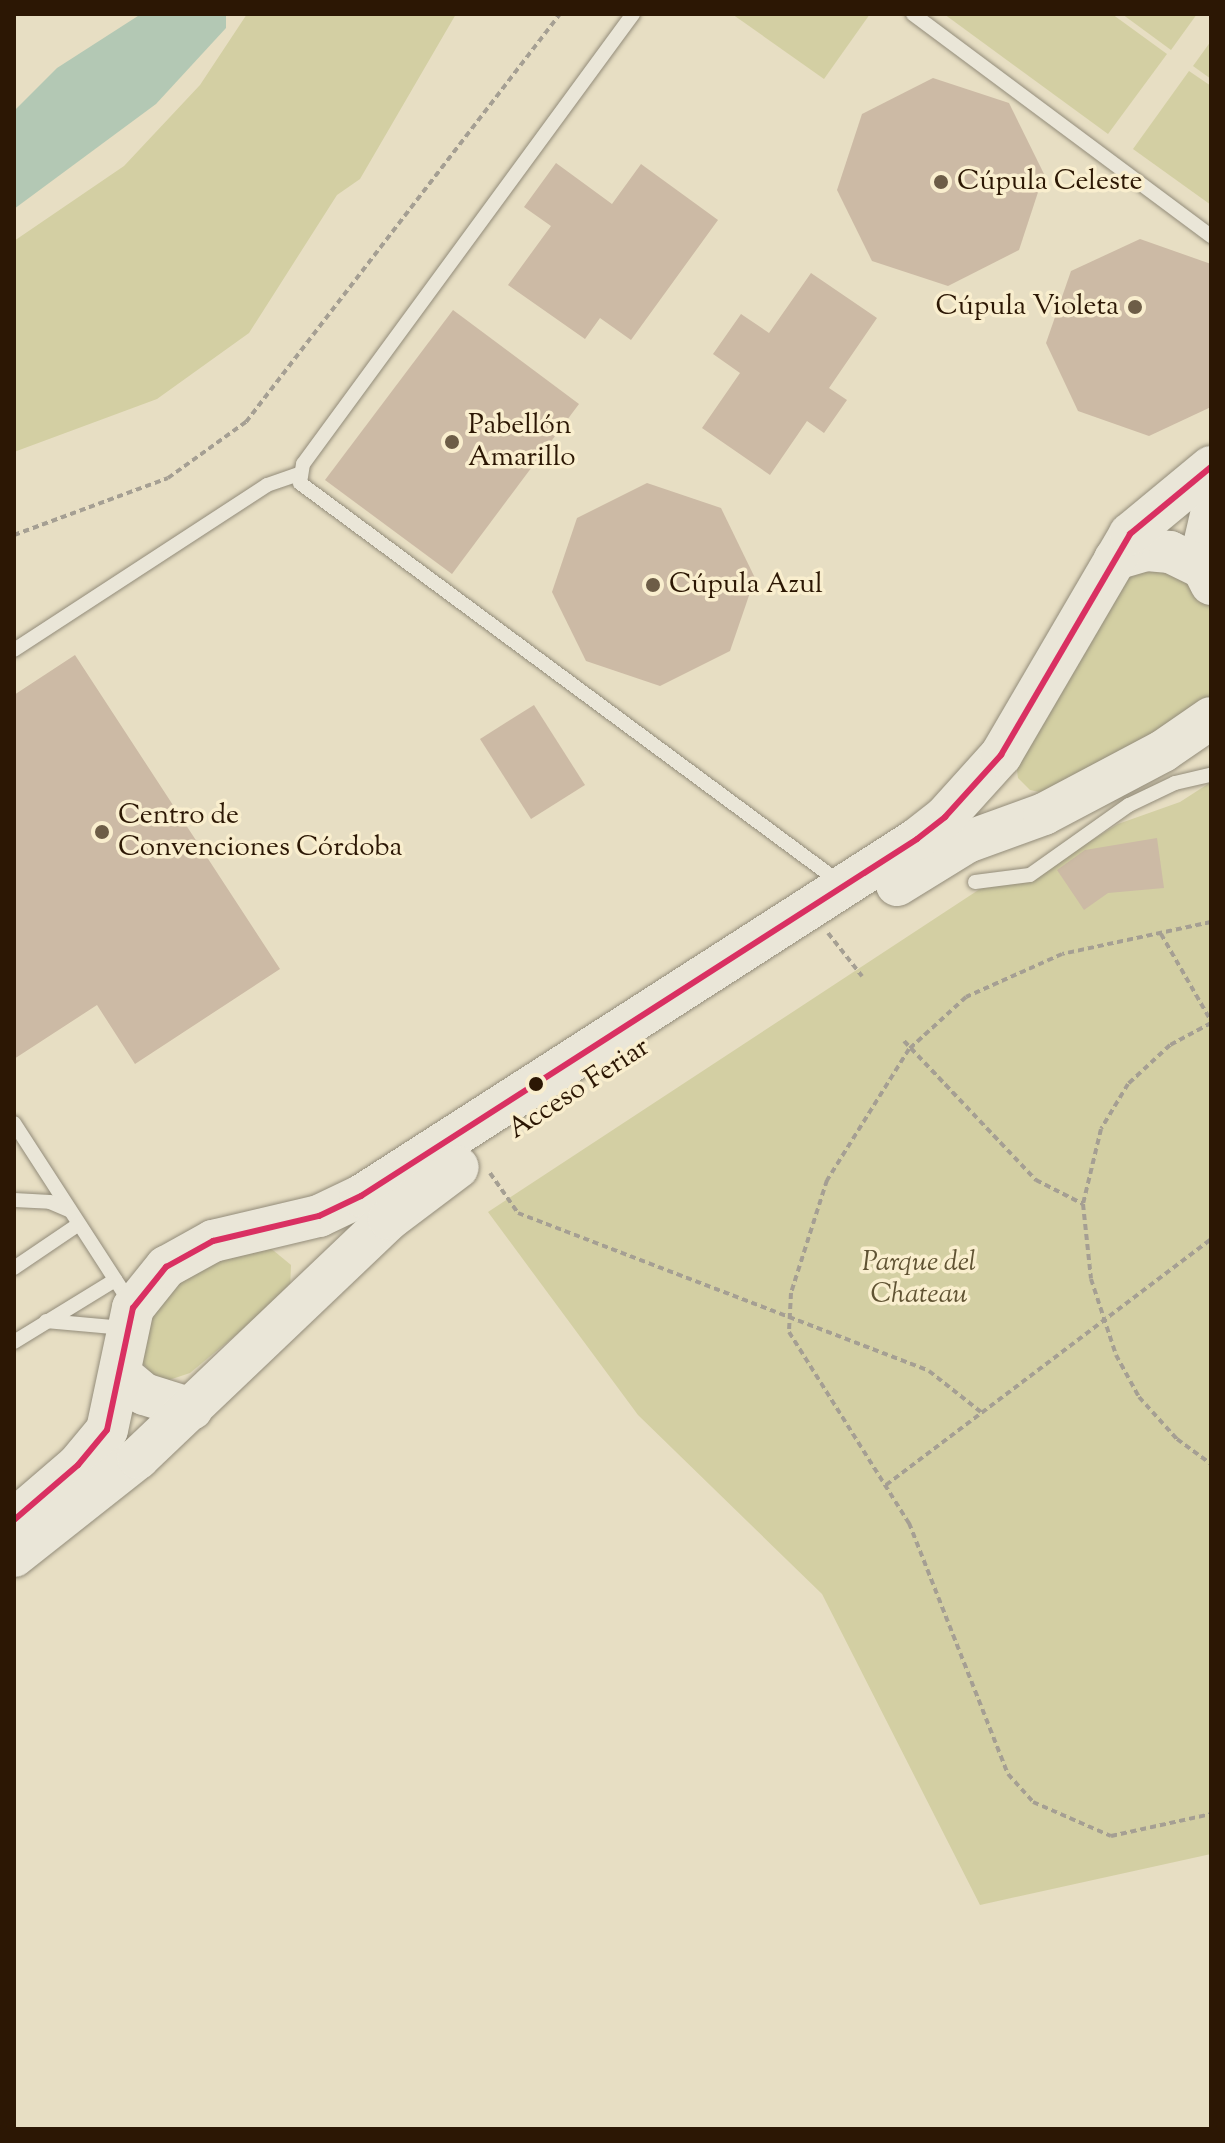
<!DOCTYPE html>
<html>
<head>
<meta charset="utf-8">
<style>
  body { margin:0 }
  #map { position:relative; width:1225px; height:2143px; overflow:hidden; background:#e7dec3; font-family:"Sorts Mill Goudy",serif }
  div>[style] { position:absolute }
  .green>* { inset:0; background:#d3cfa3 }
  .water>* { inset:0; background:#b3c8b4 }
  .building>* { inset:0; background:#ccbaa5 }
  .path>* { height:4px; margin-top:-2px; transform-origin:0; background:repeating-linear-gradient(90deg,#a59f93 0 6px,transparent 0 10px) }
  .roads { filter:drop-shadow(0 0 2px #938c7a) drop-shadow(0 0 2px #938c7a) }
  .lane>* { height:14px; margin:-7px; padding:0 7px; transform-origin:7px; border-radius:7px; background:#eae6d8 }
  .secondary>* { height:42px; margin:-21px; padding:0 21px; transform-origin:21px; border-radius:21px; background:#eae6d8 }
  .bus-1>* { height:6px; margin:-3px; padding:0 3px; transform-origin:3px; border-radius:3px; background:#d93062 }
  .dots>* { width:22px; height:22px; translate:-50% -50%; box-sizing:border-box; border:4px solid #f9eece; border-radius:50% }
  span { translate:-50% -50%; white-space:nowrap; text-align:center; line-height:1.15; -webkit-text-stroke:7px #f9eece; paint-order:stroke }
  .poi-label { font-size:28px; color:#2c1704 }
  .left { translate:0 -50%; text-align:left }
  .right { translate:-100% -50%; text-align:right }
  .street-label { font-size:28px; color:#2c1704 }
  .park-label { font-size:28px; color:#605333; font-style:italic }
  .frame { position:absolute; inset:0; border:16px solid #2c1704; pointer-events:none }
</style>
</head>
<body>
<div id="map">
  <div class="green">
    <i style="clip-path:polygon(247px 14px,456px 14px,360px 179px,337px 195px,249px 333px,157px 399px,14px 452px,14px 241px,124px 166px,200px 85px)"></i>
    <i style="clip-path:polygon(732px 14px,870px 14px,824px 79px)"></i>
    <i style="clip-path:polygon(944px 14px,1112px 14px,1167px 54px,1108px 134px)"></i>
    <i style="clip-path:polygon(1122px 14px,1197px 14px,1171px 50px)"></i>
    <i style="clip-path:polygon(1211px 41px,1211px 79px,1193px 66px)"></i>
    <i style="clip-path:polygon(1189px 71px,1211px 86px,1211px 205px,1133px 149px)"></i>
    <i style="clip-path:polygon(1144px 566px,1183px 578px,1211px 607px,1211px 702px,1049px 794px,1030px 790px,1018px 778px,1015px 757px,1124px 574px)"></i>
    <i style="clip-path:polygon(1211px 782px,1211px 1854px,980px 1905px,822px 1594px,638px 1415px,488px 1212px,986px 885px,1058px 861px,1118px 824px,1180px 802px)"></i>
    <i style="clip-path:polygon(268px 1246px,291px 1265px,290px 1290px,190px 1373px,169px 1380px,153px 1376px,142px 1362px,140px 1332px,196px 1263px)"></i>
  </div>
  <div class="water">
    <i style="clip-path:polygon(141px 14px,226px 14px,226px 28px,156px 104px,14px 209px,14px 111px,57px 68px)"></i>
  </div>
  <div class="building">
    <i style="clip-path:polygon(933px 78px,1009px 103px,1044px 174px,1019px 250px,948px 286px,872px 261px,837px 190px,862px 114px)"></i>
    <i style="clip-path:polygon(556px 163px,612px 204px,641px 164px,718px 220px,631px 340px,600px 318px,585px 339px,508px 285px,551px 226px,524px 207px)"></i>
    <i style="clip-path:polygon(1140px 239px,1211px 264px,1211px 407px,1149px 436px,1078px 411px,1046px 343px,1071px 271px)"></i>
    <i style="clip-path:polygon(811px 273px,877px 318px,829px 388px,847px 400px,824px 433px,807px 421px,770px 475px,702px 428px,740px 373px,713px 354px,741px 314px,769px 333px)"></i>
    <i style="clip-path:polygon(453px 310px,579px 404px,452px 574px,325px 480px)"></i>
    <i style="clip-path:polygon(647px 483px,721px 508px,755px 578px,730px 651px,660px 686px,586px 661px,552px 592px,577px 518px)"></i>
    <i style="clip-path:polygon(75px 655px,280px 969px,135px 1064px,97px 1005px,14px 1059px,14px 695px)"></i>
    <i style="clip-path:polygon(534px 705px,585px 785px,531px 819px,480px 739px)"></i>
    <i style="clip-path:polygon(1157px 838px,1164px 888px,1108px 893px,1084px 910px,1057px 870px,1085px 850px)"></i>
  </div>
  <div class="path">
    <i style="left:14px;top:535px;width:164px;rotate:-20.3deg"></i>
    <i style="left:168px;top:478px;width:96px;rotate:-35.7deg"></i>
    <i style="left:246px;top:422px;width:515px;rotate:-52.42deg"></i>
    <i style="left:1211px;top:922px;width:152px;rotate:167.9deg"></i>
    <i style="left:1062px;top:954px;width:105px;rotate:155.9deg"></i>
    <i style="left:966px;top:997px;width:77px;rotate:137.6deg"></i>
    <i style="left:909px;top:1049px;width:155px;rotate:122deg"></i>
    <i style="left:827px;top:1180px;width:119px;rotate:107.7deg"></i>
    <i style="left:791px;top:1293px;width:39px;rotate:93deg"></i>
    <i style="left:789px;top:1332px;width:226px;rotate:57.9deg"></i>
    <i style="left:909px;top:1523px;width:270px;rotate:68.5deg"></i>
    <i style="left:1008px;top:1774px;width:38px;rotate:48deg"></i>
    <i style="left:1033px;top:1802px;width:85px;rotate:23.6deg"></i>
    <i style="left:1111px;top:1836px;width:102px;rotate:-12.4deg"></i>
    <i style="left:828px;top:933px;width:55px;rotate:51.7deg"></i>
    <i style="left:1161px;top:934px;width:100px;rotate:60.1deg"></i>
    <i style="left:1211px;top:1023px;width:47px;rotate:151.8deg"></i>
    <i style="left:1170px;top:1045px;width:57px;rotate:137.1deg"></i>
    <i style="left:1128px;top:1084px;width:52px;rotate:121deg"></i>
    <i style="left:1101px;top:1129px;width:77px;rotate:103.5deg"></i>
    <i style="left:1083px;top:1204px;width:75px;rotate:83.9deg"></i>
    <i style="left:1091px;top:1279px;width:80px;rotate:71.8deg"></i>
    <i style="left:1116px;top:1355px;width:48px;rotate:61.3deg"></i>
    <i style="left:1139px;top:1397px;width:57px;rotate:47.9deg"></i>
    <i style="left:1177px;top:1439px;width:42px;rotate:36.3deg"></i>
    <i style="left:904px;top:1041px;width:192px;rotate:46.5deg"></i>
    <i style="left:1036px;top:1180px;width:53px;rotate:27.1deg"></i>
    <i style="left:490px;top:1173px;width:49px;rotate:55deg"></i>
    <i style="left:518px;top:1213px;width:440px;rotate:21deg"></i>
    <i style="left:929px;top:1371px;width:66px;rotate:38.3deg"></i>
    <i style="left:886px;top:1485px;width:408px;rotate:-37.1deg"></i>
  </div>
  <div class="roads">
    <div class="lane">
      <i style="left:633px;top:14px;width:558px;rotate:126.25deg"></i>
      <i style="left:303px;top:464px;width:19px;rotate:99deg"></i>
      <i style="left:300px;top:483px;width:674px;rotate:36.5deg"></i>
      <i style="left:913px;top:14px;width:372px;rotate:36.7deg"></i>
      <i style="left:14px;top:650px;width:302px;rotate:-33.1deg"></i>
      <i style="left:267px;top:485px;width:34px;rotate:-19deg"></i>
      <i style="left:975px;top:882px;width:55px;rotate:-7.3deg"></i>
      <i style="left:1030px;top:875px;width:121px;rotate:-35.3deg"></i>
      <i style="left:1129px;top:805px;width:51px;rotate:-25.6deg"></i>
      <i style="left:1175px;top:783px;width:37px;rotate:-13deg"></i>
      <i style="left:14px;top:1123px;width:216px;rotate:57.1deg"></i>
      <i style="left:14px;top:1200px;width:36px;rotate:3deg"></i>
      <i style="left:50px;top:1202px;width:21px;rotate:23deg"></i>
      <i style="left:14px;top:1268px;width:78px;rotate:-34.1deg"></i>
      <i style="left:46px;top:1321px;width:78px;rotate:5.1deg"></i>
      <i style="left:14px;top:1342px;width:119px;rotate:-31.5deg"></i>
    </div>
    <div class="secondary">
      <i style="left:1211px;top:515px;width:36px;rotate:103deg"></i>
      <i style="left:1203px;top:550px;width:18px;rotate:90deg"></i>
      <i style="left:1203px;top:568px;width:18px;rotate:63deg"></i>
      <i style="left:1115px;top:559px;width:33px;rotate:-16deg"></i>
      <i style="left:1147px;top:550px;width:23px;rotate:5deg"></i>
      <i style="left:1170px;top:552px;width:37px;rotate:26deg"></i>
      <i style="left:897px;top:885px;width:82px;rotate:-31.6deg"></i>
      <i style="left:967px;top:842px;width:82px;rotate:-20deg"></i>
      <i style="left:1044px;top:814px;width:135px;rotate:-27.9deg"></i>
      <i style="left:1163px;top:751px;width:58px;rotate:-34.5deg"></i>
      <i style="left:120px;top:1374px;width:31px;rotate:40deg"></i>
      <i style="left:144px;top:1394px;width:50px;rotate:17.4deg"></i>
      <i style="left:14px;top:1520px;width:84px;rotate:-40.7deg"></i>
      <i style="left:78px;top:1465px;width:45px;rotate:-50.4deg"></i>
      <i style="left:107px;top:1430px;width:125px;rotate:-78deg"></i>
      <i style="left:133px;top:1308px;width:53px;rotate:-51.2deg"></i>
      <i style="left:166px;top:1267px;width:54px;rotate:-29deg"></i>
      <i style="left:213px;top:1241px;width:109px;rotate:-13.3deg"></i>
      <i style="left:319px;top:1216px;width:47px;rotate:-25.5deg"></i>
      <i style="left:361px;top:1196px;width:661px;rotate:-32.7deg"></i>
      <i style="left:917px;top:839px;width:36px;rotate:-38deg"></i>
      <i style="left:945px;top:817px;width:84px;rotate:-47.9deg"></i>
      <i style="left:1001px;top:755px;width:256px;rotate:-59.7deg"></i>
      <i style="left:1130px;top:534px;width:105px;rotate:-39.6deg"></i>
      <i style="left:14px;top:1556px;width:158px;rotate:-38.3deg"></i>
      <i style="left:138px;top:1458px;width:347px;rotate:-43.6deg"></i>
      <i style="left:389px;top:1219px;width:86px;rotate:-37deg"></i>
    </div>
  </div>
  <div class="bus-1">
    <i style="left:14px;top:1520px;width:84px;rotate:-40.7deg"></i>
    <i style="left:78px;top:1465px;width:45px;rotate:-50.4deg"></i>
    <i style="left:107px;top:1430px;width:125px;rotate:-78deg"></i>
    <i style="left:133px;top:1308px;width:53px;rotate:-51.2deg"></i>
    <i style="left:166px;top:1267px;width:54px;rotate:-29deg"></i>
    <i style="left:213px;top:1241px;width:109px;rotate:-13.3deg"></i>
    <i style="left:319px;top:1216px;width:47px;rotate:-25.5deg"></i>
    <i style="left:361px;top:1196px;width:661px;rotate:-32.7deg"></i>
    <i style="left:917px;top:839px;width:36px;rotate:-38deg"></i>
    <i style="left:945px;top:817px;width:84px;rotate:-47.9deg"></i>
    <i style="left:1001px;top:755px;width:256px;rotate:-59.7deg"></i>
    <i style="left:1130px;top:534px;width:105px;rotate:-39.6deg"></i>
  </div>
  <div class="dots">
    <i style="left:941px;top:182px;background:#6d5d47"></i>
    <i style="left:1135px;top:307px;background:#6d5d47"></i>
    <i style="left:452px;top:442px;background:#6d5d47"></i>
    <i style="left:653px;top:585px;background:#6d5d47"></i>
    <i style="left:102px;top:832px;background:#6d5d47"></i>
    <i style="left:536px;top:1084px;background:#2c1704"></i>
  </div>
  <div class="poi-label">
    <span class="left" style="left:957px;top:182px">Cúpula Celeste</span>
    <span class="right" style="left:1119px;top:307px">Cúpula Violeta</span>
    <span class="left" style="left:468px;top:442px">Pabellón<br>Amarillo</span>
    <span class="left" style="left:669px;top:585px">Cúpula Azul</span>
    <span class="left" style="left:118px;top:832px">Centro de<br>Convenciones Córdoba</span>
  </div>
  <div class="street-label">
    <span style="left:579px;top:1089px;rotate:-33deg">Acceso Feriar</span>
  </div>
  <div class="park-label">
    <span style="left:919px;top:1279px">Parque del<br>Chateau</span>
  </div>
  <div class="frame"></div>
</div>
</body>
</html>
